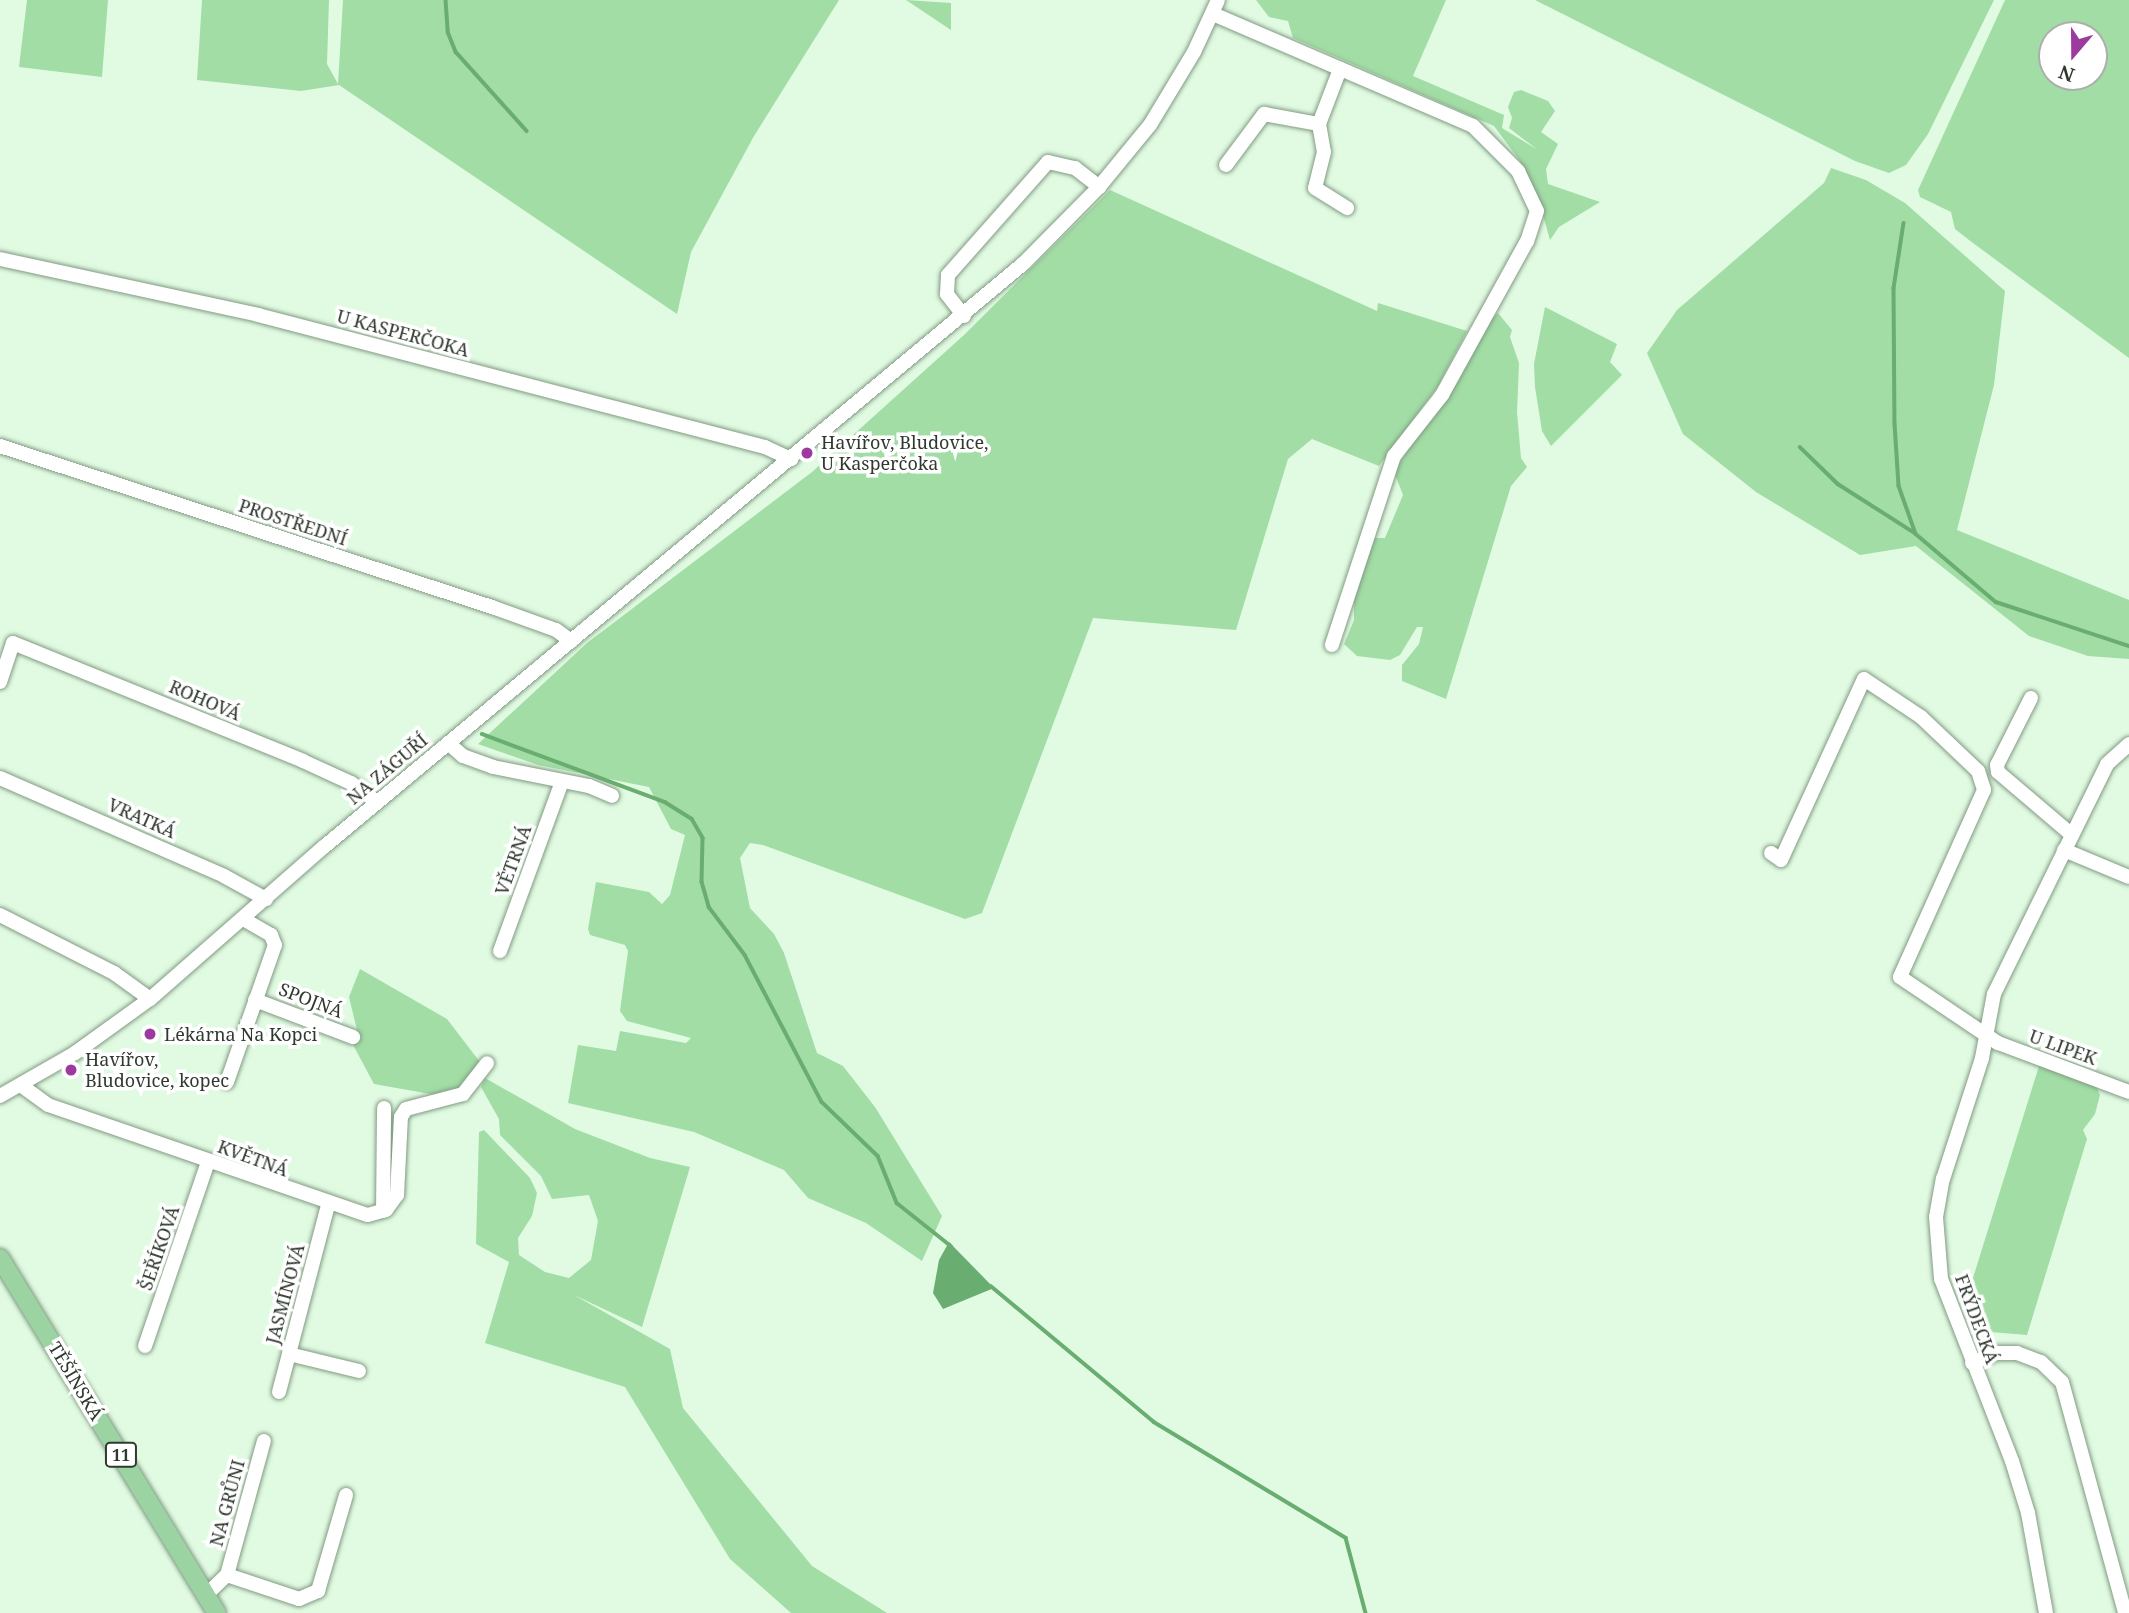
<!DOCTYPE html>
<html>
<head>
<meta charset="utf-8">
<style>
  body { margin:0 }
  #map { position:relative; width:2129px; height:1613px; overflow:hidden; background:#e1fbe2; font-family:"Noto Serif",serif }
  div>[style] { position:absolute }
  .green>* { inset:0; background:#a1dda5 }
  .water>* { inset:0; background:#6aad70 }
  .stream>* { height:3.5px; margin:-1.75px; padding:0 1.75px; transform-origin:1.75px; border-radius:1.75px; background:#6aad70 }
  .roads { filter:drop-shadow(0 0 2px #829a83) drop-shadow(0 0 2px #829a83) }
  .minor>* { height:14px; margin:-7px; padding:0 7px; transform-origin:7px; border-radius:7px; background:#fff }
  .major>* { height:18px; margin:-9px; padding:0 9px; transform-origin:9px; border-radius:9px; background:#9cd3a3 }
  .dots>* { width:19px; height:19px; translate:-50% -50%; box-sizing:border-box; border:4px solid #fff; border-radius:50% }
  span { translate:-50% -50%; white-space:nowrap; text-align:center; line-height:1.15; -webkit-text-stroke:7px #fff; paint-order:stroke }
  .shield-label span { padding:2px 5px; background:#fff; border:2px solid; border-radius:5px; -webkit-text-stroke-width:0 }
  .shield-label { font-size:16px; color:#2f392f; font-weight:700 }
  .street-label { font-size:18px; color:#2f392f }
  .poi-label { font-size:18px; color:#2f392f }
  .left { translate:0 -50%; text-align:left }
  .north { position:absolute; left:2038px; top:21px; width:70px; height:70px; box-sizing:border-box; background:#fff; border:2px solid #acb0ac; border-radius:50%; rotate:200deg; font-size:19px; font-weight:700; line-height:28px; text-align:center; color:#2f392f }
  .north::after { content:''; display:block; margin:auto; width:24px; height:32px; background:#9d3aa0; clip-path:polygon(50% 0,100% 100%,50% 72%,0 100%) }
</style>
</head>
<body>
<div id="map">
  <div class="green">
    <i style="clip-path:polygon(27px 0,108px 0,102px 77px,19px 67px)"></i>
    <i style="clip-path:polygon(202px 0,329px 0,327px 64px,338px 84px,343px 0,839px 0,754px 136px,691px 252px,677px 314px,339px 85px,301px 91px,197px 80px)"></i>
    <i style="clip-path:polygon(906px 0,951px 3px,951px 30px)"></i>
    <i style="clip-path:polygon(1256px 0,1446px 0,1413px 76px,1504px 115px,1502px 128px,1538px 150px,1509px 128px,1512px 118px,1508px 107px,1514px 92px,1521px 90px,1548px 101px,1555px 111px,1541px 132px,1558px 144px,1546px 169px,1548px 184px,1600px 202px,1559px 227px,1550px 240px,1539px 201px,1520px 161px,1494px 126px,1293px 38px,1288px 21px,1269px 17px)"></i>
    <i style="clip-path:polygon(1535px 0,1994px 0,1928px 134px,1906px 165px,1889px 173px,1855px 161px)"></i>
    <i style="clip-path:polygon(evenodd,2005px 0,2129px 0,2129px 358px,1969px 240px,1955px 229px,1951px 212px,1920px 197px,1918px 190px,2005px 0,2052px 35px,2094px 35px,2094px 77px,2052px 77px,2052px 35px)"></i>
    <i style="clip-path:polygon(1831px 168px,1866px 180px,1905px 203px,2005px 291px,1994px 385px,1957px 530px,2129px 600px,2129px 659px,2088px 656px,2029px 636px,1916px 546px,1860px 555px,1756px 492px,1683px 434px,1647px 353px,1677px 310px,1824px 183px)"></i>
    <i style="clip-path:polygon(1110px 190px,1377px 311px,1378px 303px,1467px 331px,1438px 386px,1379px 466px,1312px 439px,1288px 459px,1236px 630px,1093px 618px,982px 913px,965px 919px,763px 845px,750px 843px,740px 858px,750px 908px,774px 934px,784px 953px,817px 1053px,843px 1066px,875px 1107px,942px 1216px,922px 1261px,866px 1223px,808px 1198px,784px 1170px,694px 1132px,568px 1103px,578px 1045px,616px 1051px,620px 1031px,686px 1043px,691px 1038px,627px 1021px,620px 1011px,628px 951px,625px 945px,590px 935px,588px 929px,596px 882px,649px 892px,662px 904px,670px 895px,685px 835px,671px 829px,649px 787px,538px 765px,478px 744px,587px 643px,812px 472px,964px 335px)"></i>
    <i style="clip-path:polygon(1545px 307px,1617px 344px,1610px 362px,1622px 375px,1551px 446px,1542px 431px,1535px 387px,1534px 364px)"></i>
    <i style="clip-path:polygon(1498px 313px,1512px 330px,1510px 337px,1519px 363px,1517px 412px,1521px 458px,1527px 467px,1511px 486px,1446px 699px,1402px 681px,1402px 665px,1419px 644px,1423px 627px,1417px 627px,1400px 655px,1390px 660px,1357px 656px,1344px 644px,1354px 620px,1354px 597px,1375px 538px,1385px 538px,1403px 495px,1394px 472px,1486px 324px)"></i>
    <i style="clip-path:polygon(360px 969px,447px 1019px,483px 1066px,464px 1100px,374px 1084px,352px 1043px,357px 1030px,349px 997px)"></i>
    <i style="clip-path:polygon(2039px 1066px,2096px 1085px,2100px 1095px,2095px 1114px,2083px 1130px,2087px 1139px,2027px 1335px,1978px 1331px,1963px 1310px)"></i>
    <i style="clip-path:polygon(485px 1078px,575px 1129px,650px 1158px,690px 1167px,642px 1327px,574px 1295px,670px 1349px,683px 1408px,812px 1566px,887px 1613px,791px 1613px,730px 1559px,625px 1387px,485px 1343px,509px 1262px,476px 1244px,479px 1132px,484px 1130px,530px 1178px,537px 1193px,532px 1216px,518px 1238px,519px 1255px,545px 1272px,569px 1278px,591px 1260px,598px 1221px,589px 1195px,552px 1199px,541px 1176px,500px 1135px,499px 1119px,481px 1087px)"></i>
  </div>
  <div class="water">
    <i style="clip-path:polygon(949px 1242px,994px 1288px,943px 1309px,933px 1293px,939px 1260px)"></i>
  </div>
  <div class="stream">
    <i style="left:446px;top:0;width:32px;rotate:86deg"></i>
    <i style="left:448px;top:32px;width:22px;rotate:68deg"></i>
    <i style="left:456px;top:52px;width:106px;rotate:48.1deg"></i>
    <i style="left:1904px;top:223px;width:66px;rotate:98.7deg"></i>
    <i style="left:1894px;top:288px;width:136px;rotate:89.6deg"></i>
    <i style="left:1895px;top:424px;width:62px;rotate:86.3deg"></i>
    <i style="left:1899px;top:486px;width:51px;rotate:70.5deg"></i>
    <i style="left:1916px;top:534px;width:105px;rotate:40.4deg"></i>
    <i style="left:1996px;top:602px;width:140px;rotate:18.3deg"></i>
    <i style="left:1800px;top:447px;width:53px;rotate:44.2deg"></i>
    <i style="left:1838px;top:484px;width:91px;rotate:32.5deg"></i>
    <i style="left:482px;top:734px;width:195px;rotate:20.4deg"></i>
    <i style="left:665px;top:802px;width:32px;rotate:32deg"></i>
    <i style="left:692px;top:819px;width:22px;rotate:60deg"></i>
    <i style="left:703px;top:838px;width:44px;rotate:91.3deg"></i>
    <i style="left:702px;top:882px;width:26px;rotate:74deg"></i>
    <i style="left:709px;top:907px;width:60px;rotate:53.1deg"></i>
    <i style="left:745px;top:955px;width:166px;rotate:62.4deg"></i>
    <i style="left:822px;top:1102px;width:78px;rotate:44deg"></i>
    <i style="left:878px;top:1156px;width:51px;rotate:68deg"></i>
    <i style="left:897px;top:1203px;width:69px;rotate:38.5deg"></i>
    <i style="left:991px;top:1286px;width:212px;rotate:39.8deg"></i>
    <i style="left:1154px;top:1422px;width:224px;rotate:31.1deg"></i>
    <i style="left:1346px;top:1538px;width:78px;rotate:75.1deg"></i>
  </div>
  <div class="roads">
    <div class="minor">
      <i style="left:1213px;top:14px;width:283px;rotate:23.3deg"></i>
      <i style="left:1473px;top:126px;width:64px;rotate:45deg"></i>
      <i style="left:1518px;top:171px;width:44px;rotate:64.6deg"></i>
      <i style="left:1537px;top:211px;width:32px;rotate:108deg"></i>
      <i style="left:1527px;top:241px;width:176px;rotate:118.9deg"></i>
      <i style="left:1442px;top:395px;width:78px;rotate:128.2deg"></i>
      <i style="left:1394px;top:456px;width:199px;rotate:108.2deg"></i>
      <i style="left:1319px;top:124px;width:28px;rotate:80deg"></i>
      <i style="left:1324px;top:152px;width:37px;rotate:104deg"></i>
      <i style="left:1315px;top:188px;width:38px;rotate:32deg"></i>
      <i style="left:1226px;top:165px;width:64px;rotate:-53.3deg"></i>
      <i style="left:1264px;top:114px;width:56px;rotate:10.3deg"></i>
      <i style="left:1319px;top:124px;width:59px;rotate:-69.1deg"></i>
      <i style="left:0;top:259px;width:264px;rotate:12.2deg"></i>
      <i style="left:258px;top:315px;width:524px;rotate:14.59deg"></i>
      <i style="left:765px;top:447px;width:29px;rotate:25deg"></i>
      <i style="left:964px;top:316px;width:28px;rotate:-128deg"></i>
      <i style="left:947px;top:294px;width:19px;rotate:-87deg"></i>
      <i style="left:948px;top:275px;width:151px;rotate:-48.5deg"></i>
      <i style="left:1048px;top:162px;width:28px;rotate:13deg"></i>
      <i style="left:1075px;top:168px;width:31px;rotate:38deg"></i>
      <i style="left:0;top:446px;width:518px;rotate:18.12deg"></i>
      <i style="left:492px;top:607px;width:68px;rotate:19.8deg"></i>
      <i style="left:556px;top:630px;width:19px;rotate:36deg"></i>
      <i style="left:0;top:682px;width:41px;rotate:-71.6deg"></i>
      <i style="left:13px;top:643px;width:313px;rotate:22.1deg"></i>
      <i style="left:303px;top:761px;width:53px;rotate:24.6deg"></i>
      <i style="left:351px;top:783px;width:32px;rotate:36deg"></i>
      <i style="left:2031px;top:698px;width:75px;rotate:116.9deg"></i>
      <i style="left:1997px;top:765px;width:7px;rotate:82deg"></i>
      <i style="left:1998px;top:772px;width:97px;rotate:40.4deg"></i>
      <i style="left:448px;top:743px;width:20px;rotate:41deg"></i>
      <i style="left:463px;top:756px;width:32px;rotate:20deg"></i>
      <i style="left:493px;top:767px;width:98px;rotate:11.2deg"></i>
      <i style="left:589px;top:786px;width:25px;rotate:23deg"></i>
      <i style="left:0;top:778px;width:244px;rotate:23.6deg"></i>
      <i style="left:224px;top:876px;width:48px;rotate:28.7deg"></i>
      <i style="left:2064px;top:850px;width:70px;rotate:22.6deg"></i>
      <i style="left:1771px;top:853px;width:12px;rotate:35deg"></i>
      <i style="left:1781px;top:860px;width:199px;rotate:-65.4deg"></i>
      <i style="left:1864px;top:679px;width:69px;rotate:33.7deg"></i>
      <i style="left:1921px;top:717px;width:79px;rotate:43.5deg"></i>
      <i style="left:1978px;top:771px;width:20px;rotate:72deg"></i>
      <i style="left:1984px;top:790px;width:205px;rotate:114.2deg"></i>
      <i style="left:1900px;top:977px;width:118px;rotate:34deg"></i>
      <i style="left:1998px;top:1043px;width:140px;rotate:20.5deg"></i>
      <i style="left:0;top:915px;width:128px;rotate:27deg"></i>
      <i style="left:114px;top:973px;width:44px;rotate:35.8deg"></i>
      <i style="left:500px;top:951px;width:180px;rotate:-69.9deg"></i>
      <i style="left:255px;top:1000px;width:105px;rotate:20.7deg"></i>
      <i style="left:227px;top:1082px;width:145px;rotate:-70.7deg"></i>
      <i style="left:275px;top:945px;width:11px;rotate:-112deg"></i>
      <i style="left:271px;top:935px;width:32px;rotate:-150deg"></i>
      <i style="left:22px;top:1086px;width:32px;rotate:36deg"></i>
      <i style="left:48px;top:1105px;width:338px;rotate:19deg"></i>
      <i style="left:368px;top:1215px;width:19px;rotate:-16deg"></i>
      <i style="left:386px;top:1210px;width:19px;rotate:-54deg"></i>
      <i style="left:397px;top:1195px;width:78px;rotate:-87.1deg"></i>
      <i style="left:401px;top:1117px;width:9px;rotate:-58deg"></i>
      <i style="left:406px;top:1109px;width:59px;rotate:-14.7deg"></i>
      <i style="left:463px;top:1094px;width:39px;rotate:-52deg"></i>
      <i style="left:0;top:1096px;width:86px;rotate:-29.8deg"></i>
      <i style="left:75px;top:1053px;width:92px;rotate:-35.8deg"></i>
      <i style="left:150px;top:999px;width:232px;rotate:-41.2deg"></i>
      <i style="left:325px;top:846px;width:910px;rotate:-39.83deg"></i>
      <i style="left:1024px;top:263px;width:107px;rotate:-45.4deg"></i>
      <i style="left:1099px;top:187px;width:80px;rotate:-50.6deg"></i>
      <i style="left:1150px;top:125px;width:85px;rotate:-58.9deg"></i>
      <i style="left:1194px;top:52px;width:57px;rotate:-65.2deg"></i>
      <i style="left:383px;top:1211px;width:103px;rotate:-89.4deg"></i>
      <i style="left:145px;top:1346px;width:194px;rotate:-71.1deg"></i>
      <i style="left:289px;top:1354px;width:72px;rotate:13.7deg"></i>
      <i style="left:1972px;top:1363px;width:25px;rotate:-23deg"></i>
      <i style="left:1995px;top:1353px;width:22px"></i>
      <i style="left:2017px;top:1353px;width:26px;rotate:21deg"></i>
      <i style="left:2041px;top:1362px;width:29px;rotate:44deg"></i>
      <i style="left:2062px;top:1382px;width:239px;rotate:74.7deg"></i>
      <i style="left:279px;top:1392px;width:193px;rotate:-75.3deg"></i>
      <i style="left:227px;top:1575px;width:76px;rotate:18.4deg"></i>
      <i style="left:299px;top:1599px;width:21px;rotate:-23deg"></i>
      <i style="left:318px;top:1591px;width:100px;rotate:-73.7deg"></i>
      <i style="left:206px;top:1595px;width:29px;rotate:-44deg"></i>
      <i style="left:227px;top:1575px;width:139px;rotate:-74.6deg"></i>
      <i style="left:2046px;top:1613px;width:102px;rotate:-100.2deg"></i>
      <i style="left:2028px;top:1513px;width:54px;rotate:-107.1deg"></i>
      <i style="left:2012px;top:1461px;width:195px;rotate:-111.3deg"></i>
      <i style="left:1941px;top:1279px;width:62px;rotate:-94.6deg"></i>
      <i style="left:1936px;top:1217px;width:39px;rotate:-80deg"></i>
      <i style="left:1943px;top:1179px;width:127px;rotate:-72.1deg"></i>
      <i style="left:1982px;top:1058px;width:65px;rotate:-79.4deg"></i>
      <i style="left:1994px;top:994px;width:256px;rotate:-63.8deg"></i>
      <i style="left:2107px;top:764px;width:30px;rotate:-42deg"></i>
    </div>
    <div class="major">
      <i style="left:0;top:1258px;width:416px;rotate:58.6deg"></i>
    </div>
  </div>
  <div class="dots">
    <i style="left:807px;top:453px;background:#9d3aa0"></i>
    <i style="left:150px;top:1034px;background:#9d3aa0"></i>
    <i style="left:71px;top:1070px;background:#9d3aa0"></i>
  </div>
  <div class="shield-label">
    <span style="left:121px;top:1455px">11</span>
  </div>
  <div class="street-label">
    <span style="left:403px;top:333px;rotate:15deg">U KASPERČOKA</span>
    <span style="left:293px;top:522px;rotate:18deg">PROSTŘEDNÍ</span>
    <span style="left:205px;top:700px;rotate:23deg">ROHOVÁ</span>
    <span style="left:387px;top:769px;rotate:-40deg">NA ZÁGUŘÍ</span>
    <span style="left:142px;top:818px;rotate:24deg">VRATKÁ</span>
    <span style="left:513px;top:860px;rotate:-70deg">VĚTRNÁ</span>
    <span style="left:311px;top:1000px;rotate:21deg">SPOJNÁ</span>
    <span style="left:2063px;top:1047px;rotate:20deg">U LIPEK</span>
    <span style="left:253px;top:1158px;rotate:20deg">KVĚTNÁ</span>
    <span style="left:159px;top:1248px;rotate:-71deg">ŠEŘÍKOVÁ</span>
    <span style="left:285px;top:1294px;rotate:-75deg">JASMÍNOVÁ</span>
    <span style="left:1977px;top:1319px;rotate:70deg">FRÝDECKÁ</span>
    <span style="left:76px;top:1381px;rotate:59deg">TĚŠÍNSKÁ</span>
    <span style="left:227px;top:1503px;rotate:-75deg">NA GRŮNI</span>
  </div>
  <div class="poi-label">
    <span class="left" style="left:821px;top:453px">Havířov, Bludovice,<br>U Kasperčoka</span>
    <span class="left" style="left:164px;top:1034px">Lékárna Na Kopci</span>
    <span class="left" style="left:85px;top:1070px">Havířov,<br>Bludovice, kopec</span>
  </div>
  <div class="north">N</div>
</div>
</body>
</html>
